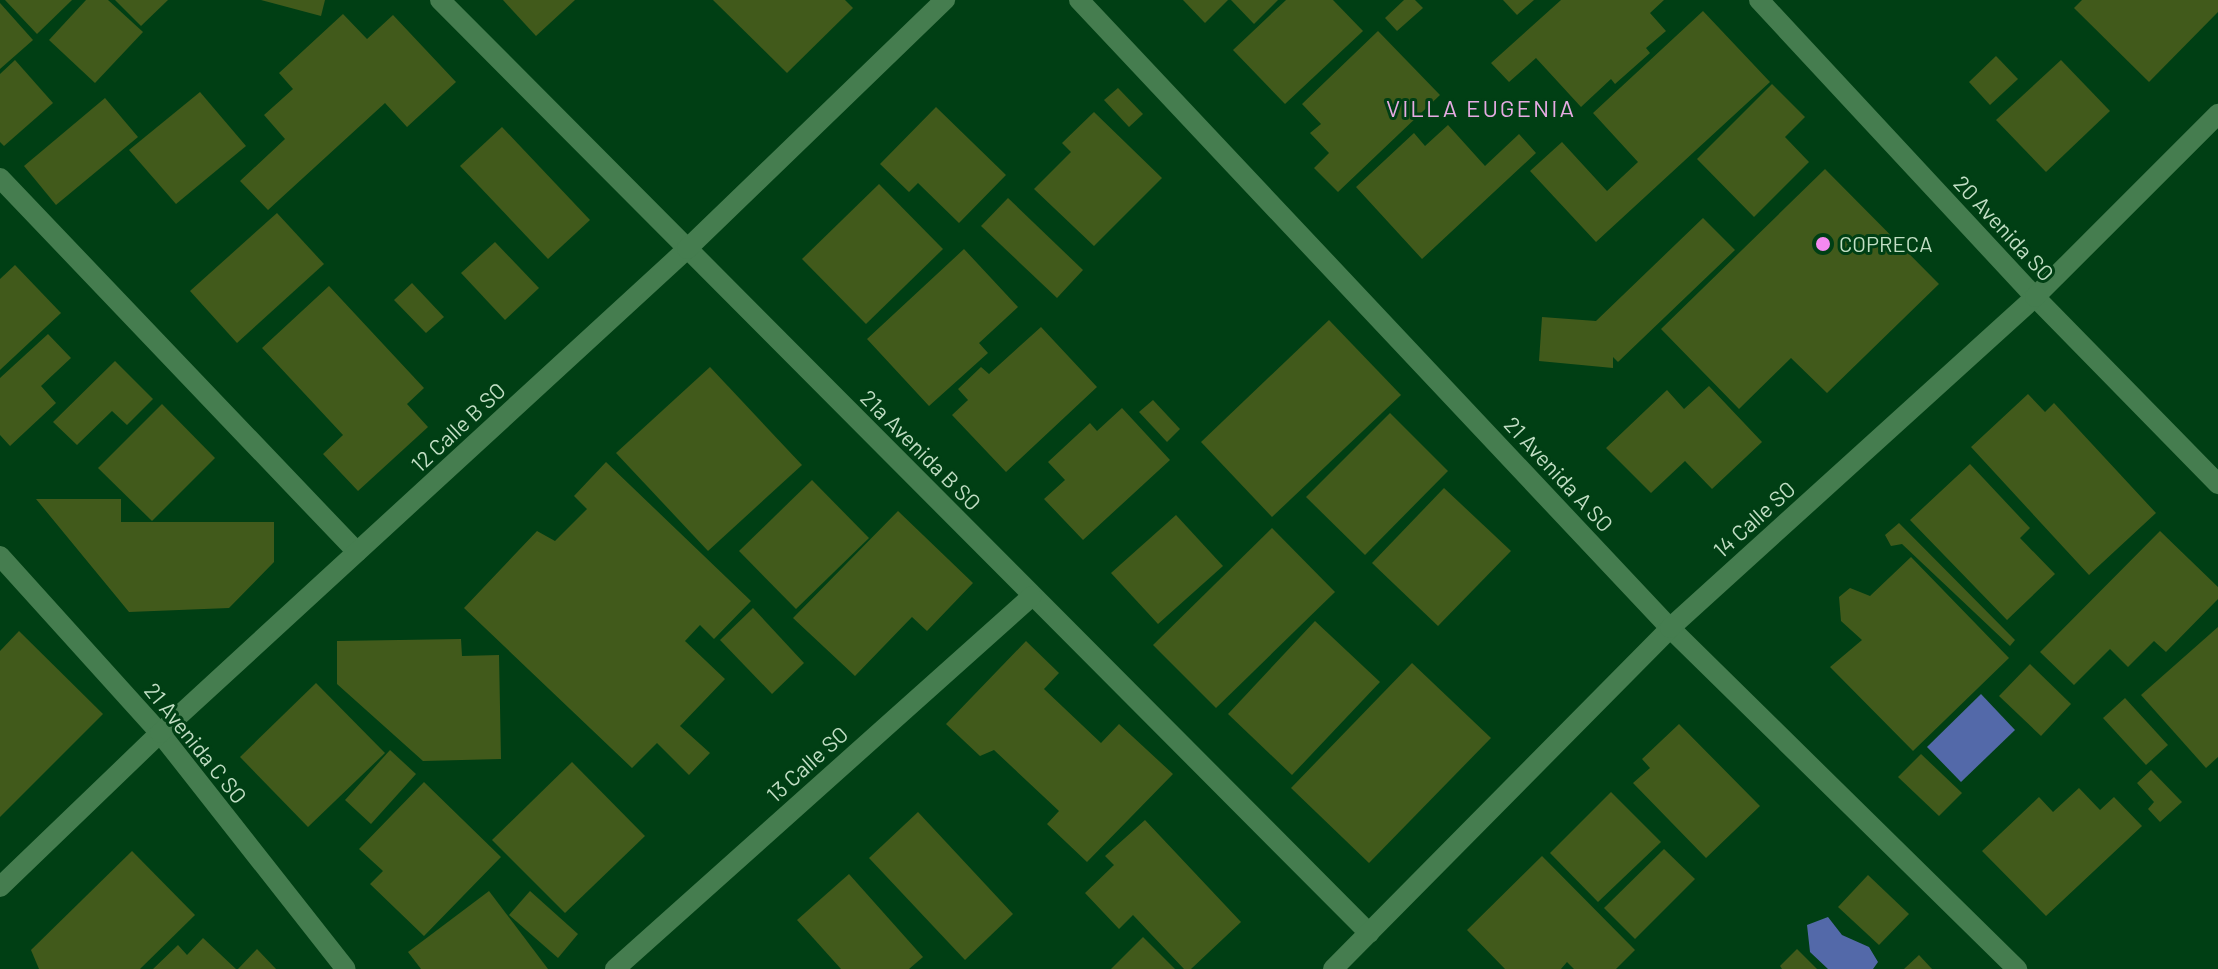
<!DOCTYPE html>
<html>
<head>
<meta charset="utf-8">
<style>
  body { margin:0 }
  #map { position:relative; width:2218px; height:969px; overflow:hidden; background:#003f14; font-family:Barlow,sans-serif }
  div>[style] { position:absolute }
  .water>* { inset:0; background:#5369a9 }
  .building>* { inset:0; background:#415a1b }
  .street>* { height:20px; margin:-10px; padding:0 10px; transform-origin:10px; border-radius:10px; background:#457d4f }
  .dots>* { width:22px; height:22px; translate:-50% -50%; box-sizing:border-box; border:4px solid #003f14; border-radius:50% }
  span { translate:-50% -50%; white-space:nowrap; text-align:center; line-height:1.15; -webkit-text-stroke:6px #003f14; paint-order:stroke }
  .street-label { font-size:22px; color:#c1dec4 }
  .poi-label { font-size:22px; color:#c1dec4 }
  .left { translate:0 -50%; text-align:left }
  .neighbourhood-label { font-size:24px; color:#e6abe3; letter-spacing:2px }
</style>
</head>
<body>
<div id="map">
  <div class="water">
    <i style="clip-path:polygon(1981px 694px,2015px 730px,1961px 782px,1927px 747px)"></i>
    <i style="clip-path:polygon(1828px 917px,1842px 935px,1869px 947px,1878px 962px,1873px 969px,1828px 969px,1810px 952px,1807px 925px)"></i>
  </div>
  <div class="building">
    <i style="clip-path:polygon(5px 0,72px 0,37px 34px)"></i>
    <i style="clip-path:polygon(86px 0,108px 0,143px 32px,95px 83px,49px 40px)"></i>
    <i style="clip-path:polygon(115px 0,168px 0,141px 26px)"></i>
    <i style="clip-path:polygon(261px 0,325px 0,321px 16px)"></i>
    <i style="clip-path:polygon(503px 0,575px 0,536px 36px)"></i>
    <i style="clip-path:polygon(713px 0,845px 0,853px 8px,787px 73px)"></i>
    <i style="clip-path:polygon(1183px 0,1228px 0,1205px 23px)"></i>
    <i style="clip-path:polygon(1231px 0,1278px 0,1254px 24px)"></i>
    <i style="clip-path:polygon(1286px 0,1333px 0,1363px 31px,1285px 104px,1233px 50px)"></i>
    <i style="clip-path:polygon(1404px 0,1415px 0,1423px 8px,1397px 31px,1385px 18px)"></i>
    <i style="clip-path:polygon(1503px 0,1534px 0,1517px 15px)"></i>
    <i style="clip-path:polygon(1561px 0,1664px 0,1650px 13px,1666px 31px,1646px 48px,1650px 53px,1615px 84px,1611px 79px,1581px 107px,1536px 58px,1509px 82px,1491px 63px)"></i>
    <i style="clip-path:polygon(2082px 0,2218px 0,2218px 12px,2149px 82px,2074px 8px)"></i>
    <i style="clip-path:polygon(0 3px,33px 40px,0 69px)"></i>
    <i style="clip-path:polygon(1703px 11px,1770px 82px,1596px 242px,1530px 171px,1562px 142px,1607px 191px,1638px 162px,1593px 113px)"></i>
    <i style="clip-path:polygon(343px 14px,367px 39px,393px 15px,456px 82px,407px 127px,385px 103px,268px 210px,240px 181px,285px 139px,264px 115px,293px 89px,279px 73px)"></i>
    <i style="clip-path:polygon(1378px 31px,1440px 95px,1338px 192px,1314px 168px,1329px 153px,1310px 133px,1321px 124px,1302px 104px)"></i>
    <i style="clip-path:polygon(1996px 56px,2018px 79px,1990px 105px,1969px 82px)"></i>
    <i style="clip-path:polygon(15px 60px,53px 103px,4px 146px,0 142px,0 74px)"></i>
    <i style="clip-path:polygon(2061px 60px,2110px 111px,2046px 172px,1996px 120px)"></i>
    <i style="clip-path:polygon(1772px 84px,1805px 117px,1785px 137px,1809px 162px,1754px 217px,1697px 159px)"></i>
    <i style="clip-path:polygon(1118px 88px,1143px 114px,1129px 127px,1104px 100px)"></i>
    <i style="clip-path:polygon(200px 92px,246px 146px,176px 204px,129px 150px)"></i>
    <i style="clip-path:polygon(105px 98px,138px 137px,56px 205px,24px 166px)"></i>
    <i style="clip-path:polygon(936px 107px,1006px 175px,959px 223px,918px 183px,909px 192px,880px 164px)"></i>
    <i style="clip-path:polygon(1094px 112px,1162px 178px,1094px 246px,1034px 189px,1071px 152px,1062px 143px)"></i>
    <i style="clip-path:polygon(1448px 125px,1485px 166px,1519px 134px,1536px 153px,1422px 259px,1356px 187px,1414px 133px,1425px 146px)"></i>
    <i style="clip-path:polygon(502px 127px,590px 220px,548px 259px,460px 166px)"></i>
    <i style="clip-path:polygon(1825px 169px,1939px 284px,1827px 393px,1791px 358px,1739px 409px,1661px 329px)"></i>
    <i style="clip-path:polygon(879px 184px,943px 249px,866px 324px,802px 259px)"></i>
    <i style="clip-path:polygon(1008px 198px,1083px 270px,1057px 298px,981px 226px)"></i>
    <i style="clip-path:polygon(277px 213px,324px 264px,237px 343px,190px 291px)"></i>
    <i style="clip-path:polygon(1703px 218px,1735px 250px,1618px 362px,1613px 357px,1613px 368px,1539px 361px,1542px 317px,1596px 321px)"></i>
    <i style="clip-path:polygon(495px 242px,539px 288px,505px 320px,461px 273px)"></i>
    <i style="clip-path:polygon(964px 249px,1018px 307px,979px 343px,988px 353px,929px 406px,867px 339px)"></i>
    <i style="clip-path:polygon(15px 265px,61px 313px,0 370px,0 279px)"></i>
    <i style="clip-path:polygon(412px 283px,444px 317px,426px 333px,394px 300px)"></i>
    <i style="clip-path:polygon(329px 286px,424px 388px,407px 404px,428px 427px,358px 491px,323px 454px,343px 435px,262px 348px)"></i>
    <i style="clip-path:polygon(1329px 320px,1401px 395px,1272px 517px,1201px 442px)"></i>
    <i style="clip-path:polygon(1041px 327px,1097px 387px,1006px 472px,952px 415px,968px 400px,958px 389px,981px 367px,989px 374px)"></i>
    <i style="clip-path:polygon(48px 334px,71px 358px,41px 386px,56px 403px,10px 446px,0 435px,0 378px)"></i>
    <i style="clip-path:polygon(115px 361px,153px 399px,127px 425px,112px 411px,77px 445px,53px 422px)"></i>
    <i style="clip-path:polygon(710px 367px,802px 465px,708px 551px,616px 453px)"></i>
    <i style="clip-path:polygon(1709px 386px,1762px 442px,1712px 489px,1685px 461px,1651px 493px,1606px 448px,1667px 390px,1684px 409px)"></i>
    <i style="clip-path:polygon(2028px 394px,2045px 412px,2054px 403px,2156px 513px,2089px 575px,1971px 447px)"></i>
    <i style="clip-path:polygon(1153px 400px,1180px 429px,1167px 442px,1139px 412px)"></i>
    <i style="clip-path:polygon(162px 404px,215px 458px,152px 521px,98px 468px)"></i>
    <i style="clip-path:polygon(1122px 408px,1170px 460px,1083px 540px,1044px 499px,1065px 480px,1048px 462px,1090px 423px,1097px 431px)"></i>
    <i style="clip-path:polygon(1390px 413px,1448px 471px,1365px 555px,1306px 497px)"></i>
    <i style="clip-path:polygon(606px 462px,751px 601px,714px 639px,700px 625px,685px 641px,725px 679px,680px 726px,710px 753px,689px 775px,657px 743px,632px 768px,464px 608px,537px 531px,555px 541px,587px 509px,574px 496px)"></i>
    <i style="clip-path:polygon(1970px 464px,2030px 528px,2020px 538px,2055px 574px,2007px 620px,1910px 520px)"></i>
    <i style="clip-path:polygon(812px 480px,869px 538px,796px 609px,739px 551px)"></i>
    <i style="clip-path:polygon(1444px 488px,1511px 551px,1438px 626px,1372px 563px)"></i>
    <i style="clip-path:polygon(36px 499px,121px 499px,121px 522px,274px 522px,274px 562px,229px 608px,129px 612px)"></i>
    <i style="clip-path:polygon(898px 511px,973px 583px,927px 631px,912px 617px,855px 676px,793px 618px)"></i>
    <i style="clip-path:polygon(1176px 515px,1223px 566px,1158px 624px,1111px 573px)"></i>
    <i style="clip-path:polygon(1899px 523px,2015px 640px,2010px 646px,1902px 544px,1891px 546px,1885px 535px)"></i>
    <i style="clip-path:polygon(1272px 528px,1335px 592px,1216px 708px,1153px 645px)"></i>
    <i style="clip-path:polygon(2160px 531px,2218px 587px,2218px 599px,2166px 652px,2154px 641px,2128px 667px,2110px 649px,2074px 685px,2040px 652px)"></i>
    <i style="clip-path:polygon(1911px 557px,2009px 658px,1913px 751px,1830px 667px,1862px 640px,1841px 621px,1839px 597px,1850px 588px,1870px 596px)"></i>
    <i style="clip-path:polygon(753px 608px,804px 663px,772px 694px,720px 640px)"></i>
    <i style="clip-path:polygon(1315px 621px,1380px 682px,1292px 775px,1228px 714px)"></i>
    <i style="clip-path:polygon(2218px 627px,2218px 757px,2206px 768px,2141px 695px)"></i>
    <i style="clip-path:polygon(19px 631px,103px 714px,0 817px,0 651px)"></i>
    <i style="clip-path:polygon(461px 639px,462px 656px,499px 655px,501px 759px,423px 761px,337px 684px,337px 641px)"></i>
    <i style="clip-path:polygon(1026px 641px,1059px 673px,1044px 689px,1101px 743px,1119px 724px,1173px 774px,1087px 862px,1047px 824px,1059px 811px,994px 750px,980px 756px,946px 724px)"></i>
    <i style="clip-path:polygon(1412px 663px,1491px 738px,1369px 863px,1291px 788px)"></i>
    <i style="clip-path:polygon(2030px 664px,2071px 704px,2041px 736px,1999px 696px)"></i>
    <i style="clip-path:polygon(316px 683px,385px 753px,308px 827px,240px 757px)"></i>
    <i style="clip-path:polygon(2125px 698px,2168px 745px,2146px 765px,2103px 718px)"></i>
    <i style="clip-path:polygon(1679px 724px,1760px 806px,1706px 858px,1633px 783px,1650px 768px,1642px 759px)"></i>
    <i style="clip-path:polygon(390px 750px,416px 774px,371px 824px,345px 800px)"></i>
    <i style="clip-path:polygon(1921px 754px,1962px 793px,1939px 816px,1898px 777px)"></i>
    <i style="clip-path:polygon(572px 762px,645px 836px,565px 913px,492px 840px)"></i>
    <i style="clip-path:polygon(2151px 770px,2182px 802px,2160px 822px,2148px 809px,2154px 802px,2137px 783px)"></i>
    <i style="clip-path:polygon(424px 782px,501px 857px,424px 936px,370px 884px,383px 871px,359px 849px)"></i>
    <i style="clip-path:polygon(2079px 788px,2100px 810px,2114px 797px,2142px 826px,2046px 916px,1982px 851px,2039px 797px,2053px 812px)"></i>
    <i style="clip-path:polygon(1611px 792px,1661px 842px,1598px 902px,1550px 853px)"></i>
    <i style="clip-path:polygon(918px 812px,1013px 914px,965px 960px,869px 858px)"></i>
    <i style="clip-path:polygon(1145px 820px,1241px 922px,1191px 969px,1184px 969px,1133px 915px,1119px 929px,1085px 893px,1114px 865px,1105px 856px)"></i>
    <i style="clip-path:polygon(1664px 849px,1695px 879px,1635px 939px,1604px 908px)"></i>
    <i style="clip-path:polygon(132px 851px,195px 915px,140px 969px,39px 969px,31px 950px)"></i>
    <i style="clip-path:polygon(1542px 856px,1635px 950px,1616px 969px,1574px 969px,1567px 962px,1561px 969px,1505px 969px,1467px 930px)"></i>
    <i style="clip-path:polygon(849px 874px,923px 957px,909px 969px,841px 969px,797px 920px)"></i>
    <i style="clip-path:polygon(1868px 875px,1909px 914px,1879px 945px,1838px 907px)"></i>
    <i style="clip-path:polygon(489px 891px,548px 969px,421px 969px,408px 952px)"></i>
    <i style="clip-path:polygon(530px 891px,578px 934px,558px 958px,509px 915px)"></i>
    <i style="clip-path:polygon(1143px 937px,1175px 969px,1111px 969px)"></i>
    <i style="clip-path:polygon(203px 938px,236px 969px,153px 969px,178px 945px,187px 955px)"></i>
    <i style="clip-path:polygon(257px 949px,276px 969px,238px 969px)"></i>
    <i style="clip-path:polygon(1797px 949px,1817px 969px,1782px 969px,1780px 966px)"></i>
    <i style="clip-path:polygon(1919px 955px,1932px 969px,1904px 969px)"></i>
  </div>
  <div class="street">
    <i style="left:440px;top:0;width:1317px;rotate:45.12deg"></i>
    <i style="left:1079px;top:0;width:862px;rotate:46.74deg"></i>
    <i style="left:1670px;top:628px;width:487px;rotate:44.5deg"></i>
    <i style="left:1759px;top:0;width:405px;rotate:47.1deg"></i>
    <i style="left:2035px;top:297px;width:262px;rotate:45.6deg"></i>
    <i style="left:0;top:178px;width:517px;rotate:46.33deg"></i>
    <i style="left:0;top:556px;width:239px;rotate:47.9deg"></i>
    <i style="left:160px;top:733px;width:300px;rotate:51.8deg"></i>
    <i style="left:0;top:887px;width:222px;rotate:-43.9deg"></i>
    <i style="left:160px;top:733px;width:716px;rotate:-42.56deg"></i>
    <i style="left:687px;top:249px;width:359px;rotate:-44deg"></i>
    <i style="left:615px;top:969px;width:559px;rotate:-41.81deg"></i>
    <i style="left:1333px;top:969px;width:479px;rotate:-45.3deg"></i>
    <i style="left:1670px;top:628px;width:493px;rotate:-42.2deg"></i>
    <i style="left:2035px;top:297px;width:259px;rotate:-45deg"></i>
  </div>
  <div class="dots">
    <i style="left:1823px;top:244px;background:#f489f1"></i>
  </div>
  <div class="street-label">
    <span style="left:2004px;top:228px;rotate:47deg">20 Avenida SO</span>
    <span style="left:458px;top:427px;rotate:-43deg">12 Calle B SO</span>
    <span style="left:921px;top:450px;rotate:45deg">21a Avenida B SO</span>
    <span style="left:1559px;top:474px;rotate:47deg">21 Avenida A SO</span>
    <span style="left:1754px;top:519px;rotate:-42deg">14 Calle SO</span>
    <span style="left:196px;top:743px;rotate:51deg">21 Avenida C SO</span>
    <span style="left:807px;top:764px;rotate:-42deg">13 Calle SO</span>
  </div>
  <div class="poi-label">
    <span class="left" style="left:1839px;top:244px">COPRECA</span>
  </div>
  <div class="neighbourhood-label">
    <span style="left:1481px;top:108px">VILLA EUGENIA</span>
  </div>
</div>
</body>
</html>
